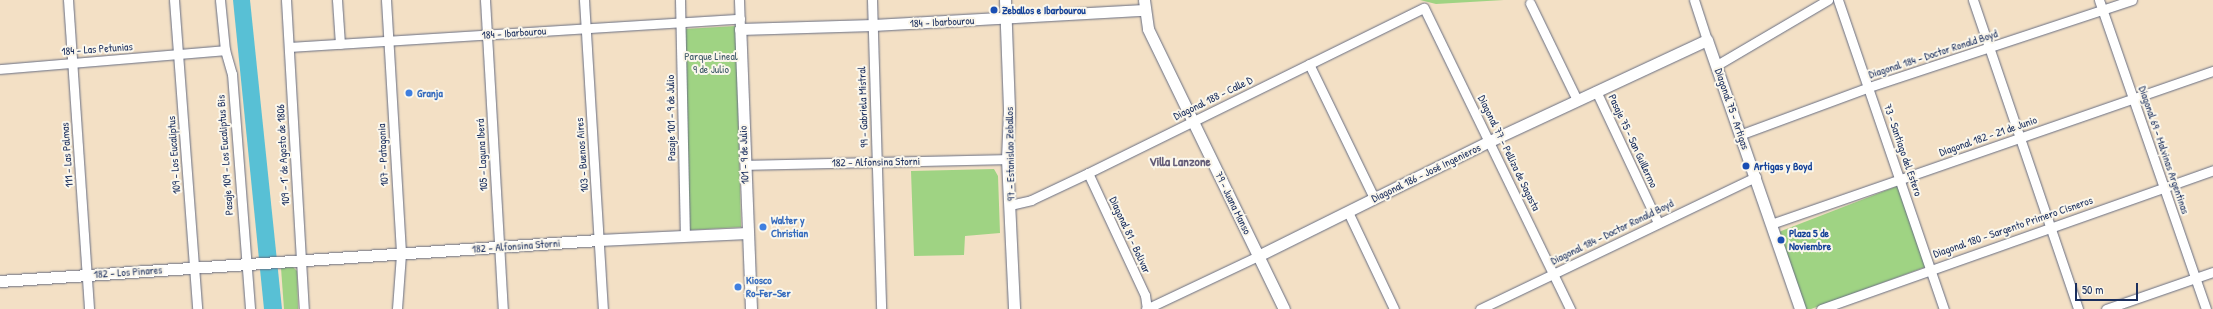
<!DOCTYPE html>
<html>
<head>
<meta charset="utf-8">
<style>
  body { margin:0 }
  #map { position:relative; width:2213px; height:309px; overflow:hidden; background:#f3e0c5; font-family:"Patrick Hand",sans-serif }
  div>[style] { position:absolute }
  .green>* { inset:0; background:#9fd383 }
  .water>* { inset:0; background:#58c0d5 }
  .roads { filter:drop-shadow(0 0 1px #676d82) drop-shadow(0 0 1px #676d82) }
  .minor>* { height:9px; margin:-4.5px; padding:0 4.5px; transform-origin:4.5px; border-radius:4.5px; background:#fff }
  .tertiary>* { height:11px; margin:-5.5px; padding:0 5.5px; transform-origin:5.5px; border-radius:5.5px; background:#fff }
  .dots>* { width:11px; height:11px; translate:-50% -50%; box-sizing:border-box; border:2px solid #fbf7ec; border-radius:50% }
  span { translate:-50% -50%; white-space:nowrap; text-align:center; line-height:1.15; -webkit-text-stroke:4px #fbf7ec; paint-order:stroke }
  .transit-label { font-size:11px; color:#164399; font-weight:700 }
  .left { translate:0 -50%; text-align:left }
  .street-label { font-size:11px; color:#1b2f5e }
  .park-label { font-size:11px; color:#3c5867 }
  .shop-label { font-size:11px; color:#366cbe; font-weight:700 }
  .quarter-label { font-size:13px; color:#645d78; font-weight:700 }
  .scale { position:absolute; left:2075px; top:283px; width:63px; height:18px; box-sizing:border-box; border:2px solid #1b2f5e; border-top:0; padding-left:5px; font-size:12px; line-height:14px; white-space:nowrap; color:#1b2f5e; -webkit-text-stroke:3px #fbf7ec; paint-order:stroke }
</style>
</head>
<body>
<div id="map">
  <div class="green">
    <i style="clip-path:polygon(1420px 0,1504px 0,1436px 4px)"></i>
    <i style="clip-path:polygon(736px 26px,741px 227px,690px 230px,685px 29px)"></i>
    <i style="clip-path:polygon(994px 169px,998px 176px,1000px 233px,965px 236px,964px 255px,914px 256px,911px 171px)"></i>
    <i style="clip-path:polygon(1900px 185px,1928px 266px,1811px 309px,1803px 309px,1776px 233px)"></i>
    <i style="clip-path:polygon(293px 267px,297px 271px,298px 309px,284px 309px,281px 268px)"></i>
  </div>
  <div class="water">
    <i style="clip-path:polygon(233px 0,250px 0,282px 309px,264px 309px)"></i>
  </div>
  <div class="roads">
    <div class="minor">
      <i style="left:68px;top:0;width:310px;rotate:86.1deg"></i>
      <i style="left:174px;top:0;width:310px;rotate:85.7deg"></i>
      <i style="left:220px;top:0;width:50px;rotate:84.3deg"></i>
      <i style="left:225px;top:50px;width:25px;rotate:74deg"></i>
      <i style="left:232px;top:74px;width:236px;rotate:85.6deg"></i>
      <i style="left:286px;top:0;width:310px;rotate:86.7deg"></i>
      <i style="left:337px;top:0;width:44px;rotate:86.1deg"></i>
      <i style="left:386px;top:0;width:254px;rotate:86.6deg"></i>
      <i style="left:401px;top:254px;width:55px;rotate:94.2deg"></i>
      <i style="left:485px;top:0;width:310px;rotate:86.7deg"></i>
      <i style="left:584px;top:0;width:310px;rotate:86.5deg"></i>
      <i style="left:680px;top:0;width:236px;rotate:88.8deg"></i>
      <i style="left:739px;top:0;width:25px;rotate:88deg"></i>
      <i style="left:872px;top:0;width:309px;rotate:88.3deg"></i>
      <i style="left:1694px;top:0;width:42px;rotate:72deg"></i>
      <i style="left:1838px;top:0;width:327px;rotate:71.1deg"></i>
      <i style="left:1973px;top:0;width:326px;rotate:71.2deg"></i>
      <i style="left:2099px;top:0;width:327px;rotate:70.9deg"></i>
      <i style="left:1530px;top:3px;width:108px;rotate:64.1deg"></i>
      <i style="left:289px;top:47px;width:452px;rotate:-3.6deg"></i>
      <i style="left:1309px;top:64px;width:149px;rotate:64.1deg"></i>
      <i style="left:1717px;top:65px;width:129px;rotate:-30.4deg"></i>
      <i style="left:0;top:69px;width:226px;rotate:-4.8deg"></i>
      <i style="left:1596px;top:91px;width:146px;rotate:64.8deg"></i>
      <i style="left:1742px;top:134px;width:135px;rotate:-20.3deg"></i>
      <i style="left:1869px;top:87px;width:277px;rotate:-18.3deg"></i>
      <i style="left:745px;top:165px;width:262px;rotate:-1.3deg"></i>
      <i style="left:1088px;top:173px;width:135px;rotate:65deg"></i>
      <i style="left:1145px;top:295px;width:14px;rotate:82deg"></i>
      <i style="left:1010px;top:205px;width:22px;rotate:-13deg"></i>
      <i style="left:1031px;top:200px;width:63px;rotate:-25.3deg"></i>
      <i style="left:1088px;top:173px;width:374px;rotate:-26.2deg"></i>
      <i style="left:1424px;top:8px;width:335px;rotate:64.1deg"></i>
      <i style="left:1348px;top:212px;width:107px;rotate:64.6deg"></i>
      <i style="left:1771px;top:224px;width:468px;rotate:-19.1deg"></i>
      <i style="left:1146px;top:309px;width:124px;rotate:-25.3deg"></i>
      <i style="left:1480px;top:309px;width:306px;rotate:-25.6deg"></i>
      <i style="left:1821px;top:309px;width:416px;rotate:-19.5deg"></i>
      <i style="left:2106px;top:309px;width:113px;rotate:-19.1deg"></i>
    </div>
    <div class="tertiary">
      <i style="left:1005px;top:0;width:111px;rotate:87.9deg"></i>
      <i style="left:1009px;top:111px;width:48px;rotate:92.4deg"></i>
      <i style="left:1007px;top:159px;width:150px;rotate:87.3deg"></i>
      <i style="left:1144px;top:0;width:29px;rotate:82deg"></i>
      <i style="left:1148px;top:29px;width:311px;rotate:64.1deg"></i>
      <i style="left:1258px;top:256px;width:259px;rotate:-26.4deg"></i>
      <i style="left:1490px;top:141px;width:239px;rotate:-25deg"></i>
      <i style="left:1707px;top:40px;width:285px;rotate:70.9deg"></i>
      <i style="left:0;top:281px;width:600px;rotate:-3.92deg"></i>
      <i style="left:599px;top:240px;width:148px;rotate:-2.7deg"></i>
      <i style="left:751px;top:309px;width:280px;rotate:-92.2deg"></i>
      <i style="left:740px;top:29px;width:133px;rotate:-1.7deg"></i>
      <i style="left:873px;top:25px;width:271px;rotate:-3.2deg"></i>
    </div>
  </div>
  <div class="dots">
    <i style="left:994px;top:10px;background:#1a4fb4"></i>
    <i style="left:409px;top:93px;background:#3f7fe0"></i>
    <i style="left:1746px;top:166px;background:#1a4fb4"></i>
    <i style="left:763px;top:227px;background:#3f7fe0"></i>
    <i style="left:1781px;top:240px;background:#1a4fb4"></i>
    <i style="left:738px;top:287px;background:#3f7fe0"></i>
  </div>
  <div class="transit-label">
    <span class="left" style="left:1002px;top:10px">Zeballos e Ibarbourou</span>
    <span class="left" style="left:1754px;top:166px">Artigas y Boyd</span>
    <span class="left" style="left:1789px;top:240px">Plaza 5 de<br>Noviembre</span>
  </div>
  <div class="street-label">
    <span style="left:942px;top:22px;rotate:-3deg">184 - Ibarbourou</span>
    <span style="left:514px;top:33px;rotate:-4deg">184 - Ibarbourou</span>
    <span style="left:97px;top:49px;rotate:-4deg">184 - Las Petunias</span>
    <span style="left:1933px;top:54px;rotate:-18deg">Diagonal 184 - Doctor Ronald Boyd</span>
    <span style="left:1213px;top:98px;rotate:-26deg">Diagonal 188 - Calle D</span>
    <span style="left:863px;top:107px;rotate:-92deg">99 - Gabriela Mistral</span>
    <span style="left:1732px;top:109px;rotate:71deg">Diagonal 75 - Artigas</span>
    <span style="left:671px;top:118px;rotate:-91deg">Pasaje 101 - 9 de Julio</span>
    <span style="left:1988px;top:136px;rotate:-19deg">Diagonal 182 - 21 de Junio</span>
    <span style="left:1633px;top:141px;rotate:65deg">Pasaje 75 - San Guillermo</span>
    <span style="left:1903px;top:150px;rotate:71deg">73 - Santiago del Estero</span>
    <span style="left:2164px;top:150px;rotate:71deg">Diagonal 69 - Malvinas Argentinas</span>
    <span style="left:1509px;top:153px;rotate:64deg">Diagonal 77 - Pelliza de Sagasta</span>
    <span style="left:1010px;top:154px;rotate:-91deg">97 - Estanislao Zeballos</span>
    <span style="left:67px;top:155px;rotate:-94deg">111 - Las Palmas</span>
    <span style="left:174px;top:155px;rotate:-94deg">109 - Los Eucaliptus</span>
    <span style="left:225px;top:155px;rotate:-94deg">Pasaje 109 - Los Eucaliptus Bis</span>
    <span style="left:283px;top:155px;rotate:-93deg">109 - 1° de Agosto de 1806</span>
    <span style="left:383px;top:155px;rotate:-93deg">107 - Patagonia</span>
    <span style="left:482px;top:155px;rotate:-93deg">105 - Laguna Iberá</span>
    <span style="left:582px;top:155px;rotate:-94deg">103 - Buenos Aires</span>
    <span style="left:744px;top:155px;rotate:-92deg">101 - 9 de Julio</span>
    <span style="left:876px;top:162px;rotate:-1deg">182 - Alfonsina Storni</span>
    <span style="left:1426px;top:173px;rotate:-26deg">Diagonal 186 - José Ingenieros</span>
    <span style="left:1233px;top:203px;rotate:64deg">79 - Juana Manso</span>
    <span style="left:2013px;top:227px;rotate:-19deg">Diagonal 180 - Sargento Primero Cisneros</span>
    <span style="left:1612px;top:232px;rotate:-26deg">Diagonal 184 - Doctor Ronald Boyd</span>
    <span style="left:1130px;top:235px;rotate:65deg">Diagonal 81 - Bolivar</span>
    <span style="left:516px;top:246px;rotate:-4deg">182 - Alfonsina Storni</span>
    <span style="left:128px;top:272px;rotate:-4deg">182 - Los Pinares</span>
  </div>
  <div class="park-label">
    <span style="left:711px;top:63px">Parque Lineal<br>9 de Julio</span>
  </div>
  <div class="shop-label">
    <span class="left" style="left:417px;top:93px">Granja</span>
    <span class="left" style="left:771px;top:227px">Walter y<br>Christian</span>
    <span class="left" style="left:746px;top:287px">Kiosco<br>Ro-Fer-Ser</span>
  </div>
  <div class="quarter-label">
    <span style="left:1180px;top:161px">Villa Lanzone</span>
  </div>
  <div class="scale">50 m</div>
</div>
</body>
</html>
